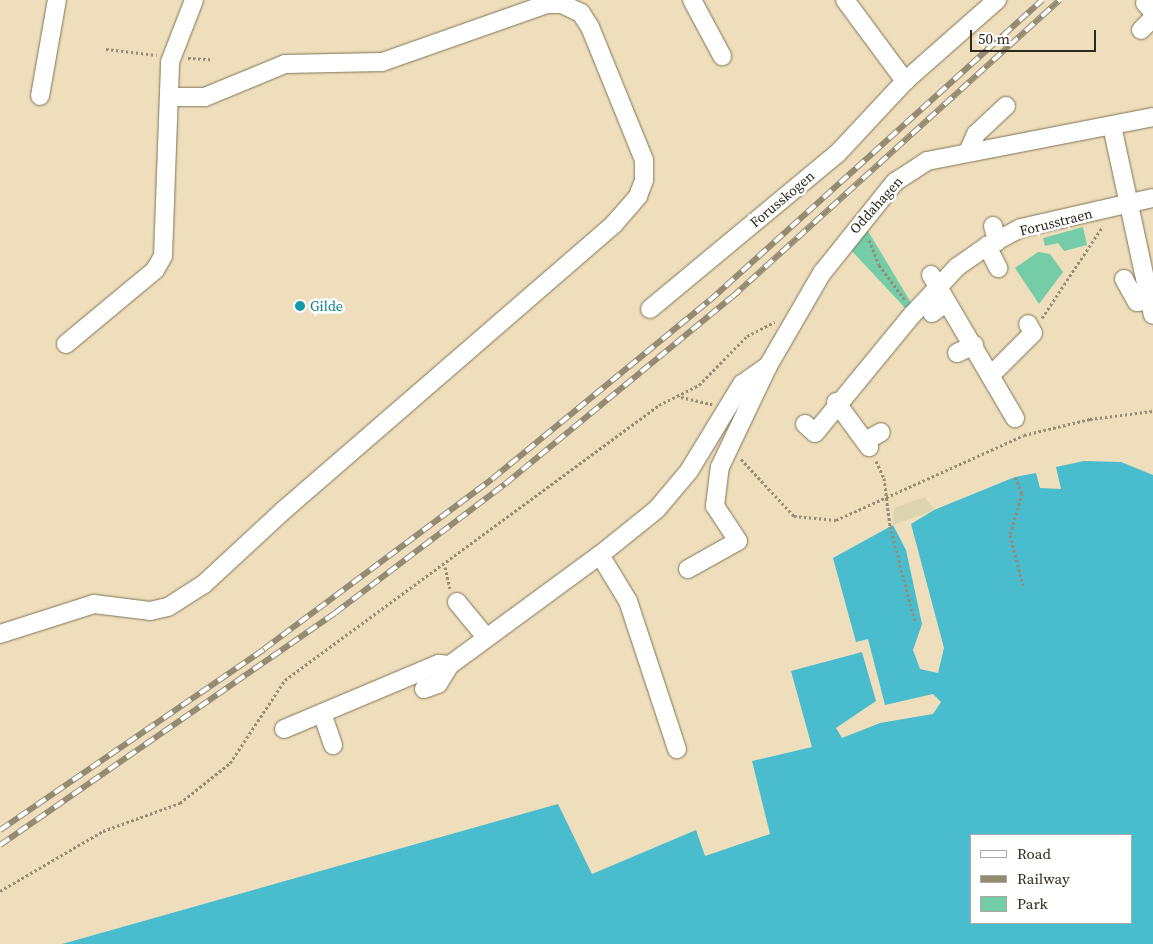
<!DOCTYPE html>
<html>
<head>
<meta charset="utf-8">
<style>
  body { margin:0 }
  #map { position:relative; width:1153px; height:944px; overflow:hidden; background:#eedebc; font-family:"Source Serif 4",serif }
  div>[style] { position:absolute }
  .green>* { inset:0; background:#74cda6 }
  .sand>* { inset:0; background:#dcd3af }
  .water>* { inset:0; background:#49bdcd }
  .path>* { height:3px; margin-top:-1.5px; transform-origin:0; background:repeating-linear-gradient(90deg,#978c74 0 2.5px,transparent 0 5px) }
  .roads { filter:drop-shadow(0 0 1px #817353) drop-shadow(0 0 1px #817353) }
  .minor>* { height:18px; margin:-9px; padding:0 9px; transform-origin:9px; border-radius:9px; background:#fff }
  .rail>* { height:5.5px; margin-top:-2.75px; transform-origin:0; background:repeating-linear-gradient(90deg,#fff 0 11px,#958a72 0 22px); box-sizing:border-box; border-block:1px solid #958a72 }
  .dots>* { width:14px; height:14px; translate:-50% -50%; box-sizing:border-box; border:2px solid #fff; border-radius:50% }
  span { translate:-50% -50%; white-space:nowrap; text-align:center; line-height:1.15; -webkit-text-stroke:5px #fff; paint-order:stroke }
  .street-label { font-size:14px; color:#2f291c }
  .culture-label { font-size:14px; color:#0d838f }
  .left { translate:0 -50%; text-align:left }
  .legend { position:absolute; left:970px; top:834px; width:162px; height:90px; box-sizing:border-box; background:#fff; border:1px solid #aca9a4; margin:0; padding:6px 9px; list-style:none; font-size:15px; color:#2f291c }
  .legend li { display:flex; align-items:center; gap:10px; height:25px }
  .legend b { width:25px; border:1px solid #aca9a4 }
  .scale { position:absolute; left:970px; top:30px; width:126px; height:22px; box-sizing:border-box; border:2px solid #2f291c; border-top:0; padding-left:6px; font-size:15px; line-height:18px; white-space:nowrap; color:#2f291c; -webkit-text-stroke:4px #fff; paint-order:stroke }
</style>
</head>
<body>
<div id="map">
  <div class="green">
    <i style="clip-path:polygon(865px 226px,913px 306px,908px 311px,849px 248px)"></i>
    <i style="clip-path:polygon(1083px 227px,1087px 245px,1064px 251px,1058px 243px,1045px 246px,1043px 238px)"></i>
    <i style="clip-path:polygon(1038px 252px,1050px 254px,1063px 272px,1039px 304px,1015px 268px)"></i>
  </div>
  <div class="sand">
    <i style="clip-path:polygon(925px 497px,934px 510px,893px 525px,894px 508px)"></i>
  </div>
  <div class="water">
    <i style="clip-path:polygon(evenodd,1084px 461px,1121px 462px,1153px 475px,1153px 944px,62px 944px,558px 804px,592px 874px,696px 830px,705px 856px,770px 834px,752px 761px,812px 747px,791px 671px,862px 652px,876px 701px,836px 728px,842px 738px,880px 723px,933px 714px,941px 702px,933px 694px,885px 705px,868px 639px,856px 642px,833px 558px,893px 525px,906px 550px,922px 624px,913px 650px,920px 669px,938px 673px,944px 648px,911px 524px,934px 510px,1015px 477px,1036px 473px,1040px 488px,1061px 489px,1056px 467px,1084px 461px,972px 835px,1132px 835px,1132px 923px,972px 923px,972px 835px)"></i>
  </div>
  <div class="path">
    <i style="left:106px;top:49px;width:51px;rotate:6.7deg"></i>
    <i style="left:188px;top:58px;width:22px;rotate:3deg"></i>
    <i style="left:869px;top:240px;width:27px;rotate:68deg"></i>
    <i style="left:879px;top:265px;width:44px;rotate:53.4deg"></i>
    <i style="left:1042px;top:318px;width:110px;rotate:-56.5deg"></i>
    <i style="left:681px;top:397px;width:32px;rotate:13deg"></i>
    <i style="left:741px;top:459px;width:78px;rotate:47.1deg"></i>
    <i style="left:794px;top:516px;width:42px;rotate:5.4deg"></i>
    <i style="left:836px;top:520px;width:206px;rotate:-24.3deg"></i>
    <i style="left:1024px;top:435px;width:68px;rotate:-13.6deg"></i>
    <i style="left:1090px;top:419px;width:64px;rotate:-7.2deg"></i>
    <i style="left:876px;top:461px;width:19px;rotate:65deg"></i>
    <i style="left:884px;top:478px;width:48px;rotate:82.9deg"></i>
    <i style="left:890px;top:526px;width:99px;rotate:75.4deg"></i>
    <i style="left:1015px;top:477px;width:17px;rotate:66deg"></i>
    <i style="left:1022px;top:493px;width:44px;rotate:105.9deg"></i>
    <i style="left:1010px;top:535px;width:52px;rotate:75.4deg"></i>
    <i style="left:445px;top:567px;width:22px;rotate:77deg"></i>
    <i style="left:0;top:891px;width:119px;rotate:-30.2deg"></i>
    <i style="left:103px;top:831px;width:82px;rotate:-20deg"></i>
    <i style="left:180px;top:803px;width:64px;rotate:-38.7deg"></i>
    <i style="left:230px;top:763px;width:100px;rotate:-56.5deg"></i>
    <i style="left:285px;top:680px;width:464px;rotate:-36.3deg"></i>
    <i style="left:659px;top:405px;width:45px;rotate:-26.6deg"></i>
    <i style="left:699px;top:385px;width:69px;rotate:-45.6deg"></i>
    <i style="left:747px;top:336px;width:31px;rotate:-27deg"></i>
  </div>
  <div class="roads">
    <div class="minor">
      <i style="left:692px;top:0;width:64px;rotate:61.8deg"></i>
      <i style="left:845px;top:0;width:101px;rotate:53.5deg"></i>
      <i style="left:1145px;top:3px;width:12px;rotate:48deg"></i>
      <i style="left:1141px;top:30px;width:17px;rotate:-45deg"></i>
      <i style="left:40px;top:96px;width:97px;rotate:-80deg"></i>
      <i style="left:1112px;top:126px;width:193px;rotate:77.8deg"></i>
      <i style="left:968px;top:152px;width:20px;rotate:-66deg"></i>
      <i style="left:976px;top:134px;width:41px;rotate:-43deg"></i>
      <i style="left:993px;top:226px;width:16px;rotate:75deg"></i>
      <i style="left:987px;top:246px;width:25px;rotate:63deg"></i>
      <i style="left:931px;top:275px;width:166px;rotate:59.6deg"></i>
      <i style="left:1124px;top:279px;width:26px;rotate:61deg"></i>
      <i style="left:1137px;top:302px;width:13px;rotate:-9deg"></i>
      <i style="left:650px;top:309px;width:243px;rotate:-39.7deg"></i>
      <i style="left:837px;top:154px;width:100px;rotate:-47deg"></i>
      <i style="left:905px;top:81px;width:123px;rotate:-41.4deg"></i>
      <i style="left:932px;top:313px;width:17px;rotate:-36deg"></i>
      <i style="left:66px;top:344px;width:116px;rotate:-39.7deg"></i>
      <i style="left:155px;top:270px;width:16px;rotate:-60deg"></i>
      <i style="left:163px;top:256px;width:194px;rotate:-87.9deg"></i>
      <i style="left:170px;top:62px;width:66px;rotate:-68.8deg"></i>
      <i style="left:957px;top:353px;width:19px;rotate:-25deg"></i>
      <i style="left:991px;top:375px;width:59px;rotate:-45deg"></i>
      <i style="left:1033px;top:333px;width:10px;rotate:-119deg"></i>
      <i style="left:836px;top:402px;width:56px;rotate:53.7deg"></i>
      <i style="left:805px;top:424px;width:13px;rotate:42deg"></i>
      <i style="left:815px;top:433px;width:153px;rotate:-50.6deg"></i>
      <i style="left:912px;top:315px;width:66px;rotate:-46.8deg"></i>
      <i style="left:957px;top:267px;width:37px;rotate:-35deg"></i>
      <i style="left:987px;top:246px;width:38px;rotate:-28deg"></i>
      <i style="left:1021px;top:228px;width:135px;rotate:-12.8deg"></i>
      <i style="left:865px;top:441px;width:18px;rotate:-29deg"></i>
      <i style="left:600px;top:555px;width:54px;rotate:58.7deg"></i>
      <i style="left:628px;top:601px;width:156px;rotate:71.7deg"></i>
      <i style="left:688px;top:569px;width:57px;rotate:-29.2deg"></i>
      <i style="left:738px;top:541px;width:42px;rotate:-123.3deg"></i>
      <i style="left:715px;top:506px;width:39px;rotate:-83deg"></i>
      <i style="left:720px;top:467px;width:112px;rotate:-64.6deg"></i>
      <i style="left:768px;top:366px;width:108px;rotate:-59.9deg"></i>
      <i style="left:822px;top:273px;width:117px;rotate:-51.3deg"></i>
      <i style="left:895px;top:182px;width:38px;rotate:-33deg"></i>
      <i style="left:927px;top:161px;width:230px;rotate:-11deg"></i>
      <i style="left:457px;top:602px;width:44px;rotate:50.5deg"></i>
      <i style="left:0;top:634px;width:99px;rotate:-17.7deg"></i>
      <i style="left:94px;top:604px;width:56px;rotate:7.1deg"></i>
      <i style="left:150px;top:611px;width:18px;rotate:-13deg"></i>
      <i style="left:168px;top:607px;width:43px;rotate:-32.6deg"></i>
      <i style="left:204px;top:584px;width:109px;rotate:-42.8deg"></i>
      <i style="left:284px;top:510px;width:437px;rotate:-40.9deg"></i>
      <i style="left:614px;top:224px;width:37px;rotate:-49deg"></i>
      <i style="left:638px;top:196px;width:17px;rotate:-69deg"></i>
      <i style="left:644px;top:180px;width:20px;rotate:-90deg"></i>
      <i style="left:644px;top:160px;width:144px;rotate:-112.1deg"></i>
      <i style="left:590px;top:27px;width:17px;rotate:-123deg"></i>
      <i style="left:581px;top:13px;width:21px;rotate:-155deg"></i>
      <i style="left:562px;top:4px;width:15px;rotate:180deg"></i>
      <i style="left:547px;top:4px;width:175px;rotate:160.6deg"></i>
      <i style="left:382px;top:62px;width:97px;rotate:178.8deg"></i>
      <i style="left:285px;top:64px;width:87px;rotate:157.6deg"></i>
      <i style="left:205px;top:97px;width:33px;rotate:180deg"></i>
      <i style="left:424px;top:689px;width:15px;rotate:-20deg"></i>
      <i style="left:438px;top:684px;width:22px;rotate:-58deg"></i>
      <i style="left:322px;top:713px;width:34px;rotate:71deg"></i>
      <i style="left:284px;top:729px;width:168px;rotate:-22.8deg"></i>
      <i style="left:439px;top:664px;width:11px;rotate:5deg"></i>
      <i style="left:450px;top:665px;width:186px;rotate:-36.3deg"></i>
      <i style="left:600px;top:555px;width:73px;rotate:-38.9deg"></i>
      <i style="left:657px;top:509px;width:50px;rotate:-49.9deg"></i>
      <i style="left:689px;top:471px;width:102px;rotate:-58.7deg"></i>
      <i style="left:742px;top:384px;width:32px;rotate:-35deg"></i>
    </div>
  </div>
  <div class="rail">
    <i style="left:0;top:830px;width:320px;rotate:-34.4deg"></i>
    <i style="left:264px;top:649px;width:284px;rotate:-36.7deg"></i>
    <i style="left:492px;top:479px;width:281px;rotate:-39.4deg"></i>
    <i style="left:709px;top:301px;width:449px;rotate:-42.1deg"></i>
    <i style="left:0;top:845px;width:407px;rotate:-34.7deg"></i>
    <i style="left:335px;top:613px;width:213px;rotate:-37.2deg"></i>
    <i style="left:505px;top:484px;width:294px;rotate:-39.5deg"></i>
    <i style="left:732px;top:297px;width:442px;rotate:-42.2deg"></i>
  </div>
  <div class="dots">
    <i style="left:300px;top:306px;background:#0f9aa8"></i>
  </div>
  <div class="street-label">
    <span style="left:782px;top:199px;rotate:-40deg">Forusskogen</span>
    <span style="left:876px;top:205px;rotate:-48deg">Oddahagen</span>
    <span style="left:1056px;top:222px;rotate:-14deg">Forusstraen</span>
  </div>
  <div class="culture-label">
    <span class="left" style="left:310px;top:306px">Gilde</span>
  </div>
  <ul class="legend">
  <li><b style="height:6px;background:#fff"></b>Road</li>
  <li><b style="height:6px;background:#958a72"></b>Railway</li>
  <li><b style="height:14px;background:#74cda6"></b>Park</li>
  </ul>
  <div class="scale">50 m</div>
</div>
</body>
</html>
